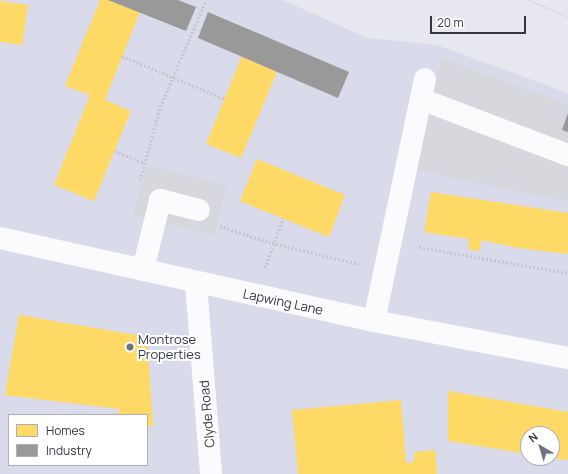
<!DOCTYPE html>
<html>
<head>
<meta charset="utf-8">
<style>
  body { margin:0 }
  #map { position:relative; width:568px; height:474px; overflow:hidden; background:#e6e7ef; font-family:Manrope,sans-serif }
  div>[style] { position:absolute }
  .residential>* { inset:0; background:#d9dbea }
  .parking>* { inset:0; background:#d6d8de }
  .homes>* { inset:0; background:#ffd966 }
  .industry>* { inset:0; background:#999 }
  .path>* { height:2.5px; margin-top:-1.25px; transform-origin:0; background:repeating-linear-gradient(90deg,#c5c6ce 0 2px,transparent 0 4px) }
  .minor>* { height:22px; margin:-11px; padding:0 11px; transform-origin:11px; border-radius:11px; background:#fbfbfd }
  .tram>* { height:1px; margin:-0.5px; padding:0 0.5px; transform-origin:0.5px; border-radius:0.5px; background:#d7d7d8 }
  .dots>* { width:11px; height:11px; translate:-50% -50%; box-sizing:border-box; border:2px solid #fff; border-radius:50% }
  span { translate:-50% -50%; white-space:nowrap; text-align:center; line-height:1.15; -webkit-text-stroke:4px #fff; paint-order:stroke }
  .street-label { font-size:13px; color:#323645 }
  .poi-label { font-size:13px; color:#323645 }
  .left { translate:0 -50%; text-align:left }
  .legend { position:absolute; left:8px; top:414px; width:140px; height:52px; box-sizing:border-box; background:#fff; border:1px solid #adafb5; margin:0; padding:5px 7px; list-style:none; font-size:12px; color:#323645 }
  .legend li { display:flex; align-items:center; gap:8px; height:20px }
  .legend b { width:20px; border:1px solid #adafb5 }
  .north { position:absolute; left:520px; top:426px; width:40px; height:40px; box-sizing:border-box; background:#fff; border:1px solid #adafb5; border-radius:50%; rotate:322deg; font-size:11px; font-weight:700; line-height:16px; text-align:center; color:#323645 }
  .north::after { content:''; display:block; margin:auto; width:14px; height:18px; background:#717480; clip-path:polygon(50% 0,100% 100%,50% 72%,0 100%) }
  .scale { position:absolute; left:430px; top:16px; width:96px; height:18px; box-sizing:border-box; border:2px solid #323645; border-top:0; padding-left:5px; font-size:12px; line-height:14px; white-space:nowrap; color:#323645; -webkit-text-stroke:3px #fff; paint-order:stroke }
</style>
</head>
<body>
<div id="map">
  <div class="residential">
    <i style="clip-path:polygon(evenodd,0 0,283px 0,367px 38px,437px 45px,568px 93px,568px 474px,0 474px,0 0,9px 415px,147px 415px,147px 465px,9px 465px,9px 415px,0 0,528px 434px,552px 434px,552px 458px,528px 458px,528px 434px)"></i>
  </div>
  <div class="parking">
    <i style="clip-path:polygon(442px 58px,568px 105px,568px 201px,413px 170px)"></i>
    <i style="clip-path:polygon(146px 165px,227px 185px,214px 236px,133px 215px)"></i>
  </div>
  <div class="homes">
    <i style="clip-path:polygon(100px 0,108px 0,140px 12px,105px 100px,131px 111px,94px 201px,54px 185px,90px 95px,65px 86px)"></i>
    <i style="clip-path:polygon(0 1px,28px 5px,22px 45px,0 42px)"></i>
    <i style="clip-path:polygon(242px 56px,277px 72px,241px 158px,206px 144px)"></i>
    <i style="clip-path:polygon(257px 159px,345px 195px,329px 237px,240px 201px)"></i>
    <i style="clip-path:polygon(431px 192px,568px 213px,568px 254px,518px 248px,481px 240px,480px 251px,468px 249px,469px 239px,424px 232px)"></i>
    <i style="clip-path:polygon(19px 315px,147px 337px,153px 426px,147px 426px,147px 415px,119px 415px,119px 409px,5px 395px)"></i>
    <i style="clip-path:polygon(448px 391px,568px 412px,568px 460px,552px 458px,552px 434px,528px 434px,528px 454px,448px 441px)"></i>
    <i style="clip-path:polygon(401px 400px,406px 463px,414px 462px,414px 452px,435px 450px,437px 474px,298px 474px,292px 410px)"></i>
  </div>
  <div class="industry">
    <i style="clip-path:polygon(108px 0,178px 0,196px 7px,186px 31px)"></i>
    <i style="clip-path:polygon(208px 12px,349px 72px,338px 98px,198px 38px)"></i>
    <i style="clip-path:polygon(568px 113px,568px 132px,562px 130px)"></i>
  </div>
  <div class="path">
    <i style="left:122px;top:56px;width:112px;rotate:22.7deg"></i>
    <i style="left:115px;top:151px;width:31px;rotate:22deg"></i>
    <i style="left:140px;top:180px;width:76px;rotate:-74.7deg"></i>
    <i style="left:160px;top:107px;width:116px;rotate:-66.7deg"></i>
    <i style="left:220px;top:226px;width:55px;rotate:18.1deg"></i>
    <i style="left:272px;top:243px;width:89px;rotate:13.7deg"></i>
    <i style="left:419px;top:247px;width:151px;rotate:9.9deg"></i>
    <i style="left:265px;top:268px;width:53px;rotate:-70.2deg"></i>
  </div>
  <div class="minor">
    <i style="left:421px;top:99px;width:157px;rotate:20.9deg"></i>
    <i style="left:0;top:238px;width:383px;rotate:12.5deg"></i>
    <i style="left:374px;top:321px;width:197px;rotate:10.8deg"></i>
    <i style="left:143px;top:270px;width:72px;rotate:-76.3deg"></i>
    <i style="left:160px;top:200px;width:40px;rotate:14.4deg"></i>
    <i style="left:196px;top:283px;width:192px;rotate:85.5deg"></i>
    <i style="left:374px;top:321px;width:247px;rotate:-78.1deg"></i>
  </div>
  <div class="tram">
    <i style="left:529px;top:0;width:43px;rotate:23.6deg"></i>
  </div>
  <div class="dots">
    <i style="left:130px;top:347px;background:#717480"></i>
  </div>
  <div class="street-label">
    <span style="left:283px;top:302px;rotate:12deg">Lapwing Lane</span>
    <span style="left:207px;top:414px;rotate:-95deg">Clyde Road</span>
  </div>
  <div class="poi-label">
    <span class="left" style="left:138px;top:347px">Montrose<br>Properties</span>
  </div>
  <ul class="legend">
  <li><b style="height:11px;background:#ffd966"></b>Homes</li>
  <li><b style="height:11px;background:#999"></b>Industry</li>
  </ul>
  <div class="north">N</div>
  <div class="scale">20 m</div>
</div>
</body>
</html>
